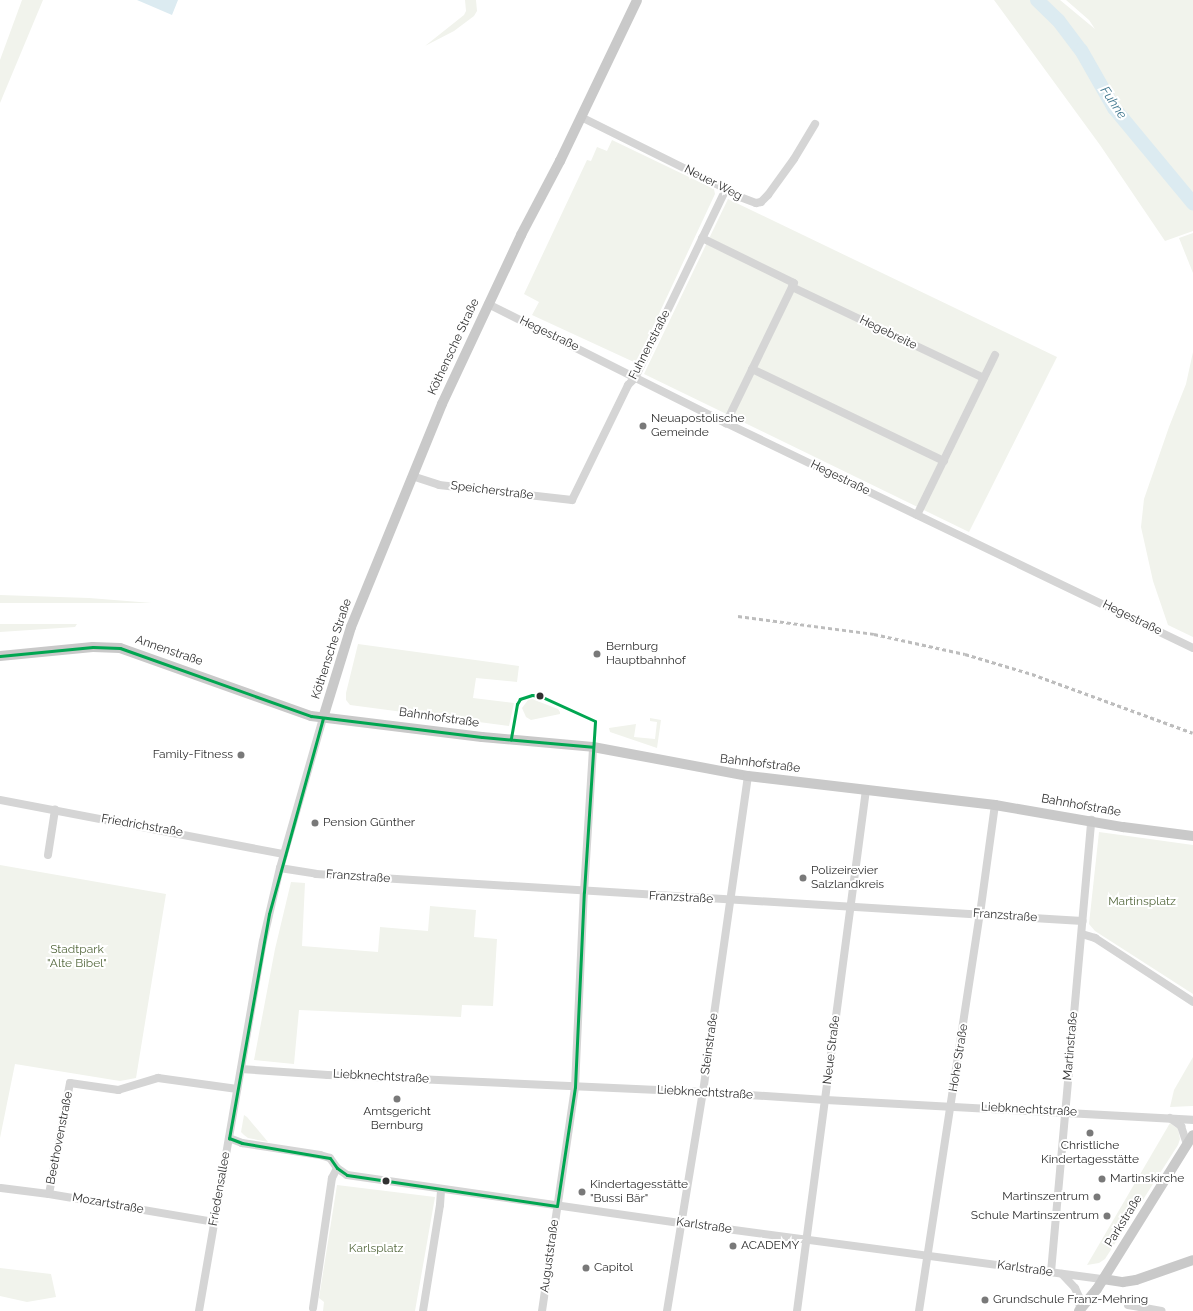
<!DOCTYPE html>
<html>
<head>
<meta charset="utf-8">
<style>
  body { margin:0 }
  #map { position:relative; width:1193px; height:1311px; overflow:hidden; background:#fff; font-family:Raleway,sans-serif }
  div>[style] { position:absolute }
  .green>* { inset:0; background:#f1f3ec }
  .water>* { inset:0; background:#dcebf1 }
  .river>* { height:14px; margin:-7px; padding:0 7px; transform-origin:7px; border-radius:7px; background:#dcebf1 }
  .minor>* { height:8px; margin:-4px; padding:0 4px; transform-origin:4px; border-radius:4px; background:#d5d5d5 }
  .major>* { height:10px; margin:-5px; padding:0 5px; transform-origin:5px; border-radius:5px; background:#c9c9c9 }
  .rail>* { height:2.5px; margin-top:-1.25px; transform-origin:0; background:repeating-linear-gradient(90deg,#bdbdbd 0 4px,transparent 0 7px) }
  .bus-1>* { height:3px; margin:-1.5px; padding:0 1.5px; transform-origin:1.5px; border-radius:1.5px; background:#00a651 }
  .dots>* { width:11px; height:11px; translate:-50% -50%; box-sizing:border-box; border:2px solid #fff; border-radius:50% }
  span { translate:-50% -50%; white-space:nowrap; text-align:center; line-height:1.15; -webkit-text-stroke:4px #fff; paint-order:stroke }
  .street-label { font-size:12px; color:#313131 }
  .poi-label { font-size:12px; color:#313131 }
  .left { translate:0 -50%; text-align:left }
  .right { translate:-100% -50%; text-align:right }
  .park-label { font-size:12px; color:#576b40 }
  .water-label { font-size:13px; color:#42788f; font-style:italic }
</style>
</head>
<body>
<div id="map">
  <div class="green">
    <i style="clip-path:polygon(22px 0,43px 0,0 103px,0 60px)"></i>
    <i style="clip-path:polygon(465px 0,476px 0,477px 11px,474px 16px,454px 31px,425px 46px,464px 15px,466px 11px)"></i>
    <i style="clip-path:polygon(994px 0,1060px 0,1095px 29px,1089px 20px,1066px 0,1193px 0,1193px 231px,1165px 241px,1100px 145px)"></i>
    <i style="clip-path:polygon(612px 140px,714px 189px,715px 194px,636px 363px,532px 315px,539px 302px,524px 294px,587px 160px,591px 161px,597px 147px,607px 151px)"></i>
    <i style="clip-path:polygon(728px 199px,1057px 357px,969px 532px,644px 374px)"></i>
    <i style="clip-path:polygon(1193px 233px,1193px 273px,1179px 238px)"></i>
    <i style="clip-path:polygon(1193px 352px,1193px 637px,1168px 625px,1153px 581px,1141px 527px,1144px 499px,1169px 427px,1186px 384px)"></i>
    <i style="clip-path:polygon(0 595px,89px 598px,152px 603px,0 603px)"></i>
    <i style="clip-path:polygon(0 624px,77px 624px,75px 627px,0 632px)"></i>
    <i style="clip-path:polygon(358px 644px,519px 666px,517px 682px,476px 678px,473px 698px,514px 703px,509px 726px,350px 705px,346px 700px,346px 693px)"></i>
    <i style="clip-path:polygon(532px 699px,558px 709px,560px 712px,560px 714px,531px 720px,526px 717px,522px 708px,528px 700px)"></i>
    <i style="clip-path:polygon(650px 718px,661px 720px,657px 748px,610px 732px,609px 728px,636px 724px,634px 737px,655px 739px,657px 722px,650px 721px)"></i>
    <i style="clip-path:polygon(1099px 832px,1193px 845px,1193px 994px,1095px 931px,1089px 924px)"></i>
    <i style="clip-path:polygon(0 865px,166px 894px,136px 1078px,120px 1081px,15px 1064px,0 1138px)"></i>
    <i style="clip-path:polygon(291px 882px,305px 883px,302px 946px,378px 952px,380px 927px,428px 931px,430px 906px,476px 910px,474px 937px,497px 939px,493px 1006px,462px 1005px,461px 1017px,299px 1010px,294px 1064px,254px 1060px,275px 949px)"></i>
    <i style="clip-path:polygon(1193px 1057px,1193px 1106px,1170px 1107px,1174px 1090px)"></i>
    <i style="clip-path:polygon(244px 1115px,247px 1117px,268px 1142px,248px 1138px,244px 1135px,241px 1132px)"></i>
    <i style="clip-path:polygon(1170px 1123px,1178px 1129px,1180px 1139px,1178px 1145px,1105px 1259px,1099px 1263px,1087px 1265px)"></i>
    <i style="clip-path:polygon(337px 1185px,435px 1197px,415px 1311px,323px 1311px,324px 1302px,319px 1298px)"></i>
    <i style="clip-path:polygon(0 1268px,51px 1274px,56px 1297px,27px 1302px,0 1296px)"></i>
  </div>
  <div class="water">
    <i style="clip-path:polygon(137px 0,178px 0,172px 15px)"></i>
  </div>
  <div class="river">
    <i style="left:1037px;top:0;width:29px;rotate:44deg"></i>
    <i style="left:1058px;top:20px;width:38px;rotate:53deg"></i>
    <i style="left:1081px;top:50px;width:67px;rotate:60.4deg"></i>
    <i style="left:1114px;top:108px;width:124px;rotate:50.3deg"></i>
  </div>
  <div class="minor">
    <i style="left:581px;top:117px;width:162px;rotate:26.4deg"></i>
    <i style="left:726px;top:189px;width:16px;rotate:30deg"></i>
    <i style="left:740px;top:197px;width:17px;rotate:21deg"></i>
    <i style="left:756px;top:203px;width:5px;rotate:-11deg"></i>
    <i style="left:761px;top:202px;width:10px;rotate:-45deg"></i>
    <i style="left:768px;top:195px;width:44px;rotate:-54.2deg"></i>
    <i style="left:794px;top:159px;width:41px;rotate:-59deg"></i>
    <i style="left:702px;top:238px;width:102px;rotate:26.1deg"></i>
    <i style="left:794px;top:283px;width:156px;rotate:115.9deg"></i>
    <i style="left:792px;top:287px;width:212px;rotate:25.4deg"></i>
    <i style="left:488px;top:304px;width:266px;rotate:26.6deg"></i>
    <i style="left:726px;top:423px;width:518px;rotate:25.72deg"></i>
    <i style="left:752px;top:369px;width:213px;rotate:25.6deg"></i>
    <i style="left:412px;top:476px;width:28px;rotate:18deg"></i>
    <i style="left:439px;top:485px;width:134px;rotate:6.4deg"></i>
    <i style="left:572px;top:500px;width:128px;rotate:-64deg"></i>
    <i style="left:628px;top:385px;width:10px;rotate:-45deg"></i>
    <i style="left:635px;top:378px;width:210px;rotate:-64.3deg"></i>
    <i style="left:917px;top:515px;width:178px;rotate:-64deg"></i>
    <i style="left:0;top:800px;width:289px;rotate:10.8deg"></i>
    <i style="left:48px;top:855px;width:46px;rotate:-81.2deg"></i>
    <i style="left:280px;top:868px;width:36px;rotate:9deg"></i>
    <i style="left:316px;top:874px;width:768px;rotate:3.51deg"></i>
    <i style="left:1082px;top:934px;width:14px;rotate:17deg"></i>
    <i style="left:1095px;top:938px;width:117px;rotate:33.1deg"></i>
    <i style="left:241px;top:1069px;width:87px;rotate:3.9deg"></i>
    <i style="left:328px;top:1075px;width:375px;rotate:2.6deg"></i>
    <i style="left:703px;top:1092px;width:123px;rotate:3.7deg"></i>
    <i style="left:826px;top:1100px;width:368px;rotate:3.1deg"></i>
    <i style="left:1170px;top:1118px;width:14px;rotate:36deg"></i>
    <i style="left:1181px;top:1126px;width:20px;rotate:72deg"></i>
    <i style="left:229px;top:1138px;width:14px;rotate:21deg"></i>
    <i style="left:242px;top:1143px;width:79px;rotate:8.7deg"></i>
    <i style="left:320px;top:1155px;width:10px;rotate:17deg"></i>
    <i style="left:330px;top:1158px;width:12px;rotate:55deg"></i>
    <i style="left:337px;top:1168px;width:12px;rotate:35deg"></i>
    <i style="left:347px;top:1175px;width:338px;rotate:8.2deg"></i>
    <i style="left:682px;top:1223px;width:425px;rotate:7.6deg"></i>
    <i style="left:1px;top:1188px;width:48px;rotate:7.1deg"></i>
    <i style="left:49px;top:1194px;width:167px;rotate:9.6deg"></i>
    <i style="left:49px;top:1194px;width:113px;rotate:-79.3deg"></i>
    <i style="left:70px;top:1083px;width:49px;rotate:8.3deg"></i>
    <i style="left:118px;top:1090px;width:42px;rotate:-16.7deg"></i>
    <i style="left:158px;top:1078px;width:80px;rotate:7.9deg"></i>
    <i style="left:1051px;top:1272px;width:454px;rotate:-84.9deg"></i>
    <i style="left:1062px;top:1274px;width:19px;rotate:47deg"></i>
    <i style="left:1075px;top:1288px;width:10px;rotate:66deg"></i>
    <i style="left:1079px;top:1297px;width:13px;rotate:86deg"></i>
    <i style="left:1128px;top:1305px;width:34px;rotate:10deg"></i>
    <i style="left:313px;top:1308px;width:131px;rotate:-81.7deg"></i>
    <i style="left:332px;top:1178px;width:11px;rotate:-63deg"></i>
    <i style="left:199px;top:1311px;width:375px;rotate:-80.2deg"></i>
    <i style="left:263px;top:941px;width:75px;rotate:-76.9deg"></i>
    <i style="left:280px;top:868px;width:156px;rotate:-74deg"></i>
    <i style="left:423px;top:1311px;width:107px;rotate:-80.9deg"></i>
    <i style="left:440px;top:1205px;width:16px;rotate:-86deg"></i>
    <i style="left:542px;top:1311px;width:226px;rotate:-81.6deg"></i>
    <i style="left:575px;top:1087px;width:195px;rotate:-87.4deg"></i>
    <i style="left:584px;top:892px;width:145px;rotate:-86.4deg"></i>
    <i style="left:667px;top:1311px;width:222px;rotate:-80.7deg"></i>
    <i style="left:703px;top:1092px;width:319px;rotate:-81.9deg"></i>
    <i style="left:797px;top:1311px;width:526px;rotate:-82.46deg"></i>
    <i style="left:919px;top:1311px;width:402px;rotate:-81.3deg"></i>
    <i style="left:980px;top:914px;width:110px;rotate:-82.2deg"></i>
  </div>
  <div class="major">
    <i style="left:0;top:656px;width:93px;rotate:-5.5deg"></i>
    <i style="left:93px;top:647px;width:27px;rotate:2deg"></i>
    <i style="left:120px;top:648px;width:203px;rotate:19.6deg"></i>
    <i style="left:311px;top:716px;width:172px;rotate:7deg"></i>
    <i style="left:482px;top:737px;width:111px;rotate:5.1deg"></i>
    <i style="left:593px;top:747px;width:158px;rotate:10.6deg"></i>
    <i style="left:748px;top:776px;width:249px;rotate:6.7deg"></i>
    <i style="left:995px;top:805px;width:130px;rotate:9.8deg"></i>
    <i style="left:1123px;top:827px;width:71px;rotate:7.3deg"></i>
    <i style="left:323px;top:718px;width:95px;rotate:-72.9deg"></i>
    <i style="left:351px;top:627px;width:241px;rotate:-67.8deg"></i>
    <i style="left:442px;top:404px;width:187px;rotate:-64.9deg"></i>
    <i style="left:521px;top:235px;width:84px;rotate:-62.2deg"></i>
    <i style="left:560px;top:161px;width:178px;rotate:-64.4deg"></i>
    <i style="left:1103px;top:1279px;width:20px;rotate:9deg"></i>
    <i style="left:1123px;top:1282px;width:13px;rotate:-9deg"></i>
    <i style="left:1136px;top:1280px;width:60px;rotate:-19.3deg"></i>
    <i style="left:1079px;top:1311px;width:28px;rotate:-51deg"></i>
    <i style="left:1097px;top:1289px;width:181px;rotate:-58.1deg"></i>
  </div>
  <div class="rail">
    <i style="left:738px;top:616px;width:137px;rotate:7.5deg"></i>
    <i style="left:874px;top:634px;width:93px;rotate:12.4deg"></i>
    <i style="left:965px;top:654px;width:70px;rotate:16.6deg"></i>
    <i style="left:1032px;top:674px;width:171px;rotate:20.1deg"></i>
  </div>
  <div class="bus-1">
    <i style="left:0;top:656px;width:93px;rotate:-5.5deg"></i>
    <i style="left:93px;top:647px;width:27px;rotate:2deg"></i>
    <i style="left:120px;top:648px;width:203px;rotate:19.6deg"></i>
    <i style="left:311px;top:716px;width:172px;rotate:7deg"></i>
    <i style="left:482px;top:737px;width:111px;rotate:5.1deg"></i>
    <i style="left:323px;top:718px;width:203px;rotate:105.4deg"></i>
    <i style="left:269px;top:914px;width:228px;rotate:100.1deg"></i>
    <i style="left:229px;top:1138px;width:14px;rotate:21deg"></i>
    <i style="left:242px;top:1143px;width:89px;rotate:9.7deg"></i>
    <i style="left:330px;top:1158px;width:12px;rotate:55deg"></i>
    <i style="left:337px;top:1168px;width:12px;rotate:35deg"></i>
    <i style="left:347px;top:1175px;width:212px;rotate:8.4deg"></i>
    <i style="left:557px;top:1206px;width:120px;rotate:-81.4deg"></i>
    <i style="left:575px;top:1087px;width:195px;rotate:-87.4deg"></i>
    <i style="left:584px;top:892px;width:171px;rotate:-86.3deg"></i>
    <i style="left:595px;top:721px;width:60px;rotate:-155.6deg"></i>
    <i style="left:540px;top:696px;width:8px;rotate:-173deg"></i>
    <i style="left:532px;top:695px;width:13px;rotate:162deg"></i>
    <i style="left:520px;top:699px;width:6px;rotate:121deg"></i>
    <i style="left:517px;top:704px;width:36px;rotate:100deg"></i>
  </div>
  <div class="dots">
    <i style="left:643px;top:426px;background:#797979"></i>
    <i style="left:597px;top:654px;background:#797979"></i>
    <i style="left:540px;top:696px;background:#313131"></i>
    <i style="left:241px;top:755px;background:#797979"></i>
    <i style="left:315px;top:823px;background:#797979"></i>
    <i style="left:803px;top:878px;background:#797979"></i>
    <i style="left:397px;top:1099px;background:#797979"></i>
    <i style="left:1090px;top:1133px;background:#797979"></i>
    <i style="left:1102px;top:1179px;background:#797979"></i>
    <i style="left:386px;top:1181px;background:#313131"></i>
    <i style="left:582px;top:1192px;background:#797979"></i>
    <i style="left:1097px;top:1197px;background:#797979"></i>
    <i style="left:1107px;top:1216px;background:#797979"></i>
    <i style="left:733px;top:1246px;background:#797979"></i>
    <i style="left:586px;top:1268px;background:#797979"></i>
    <i style="left:985px;top:1300px;background:#797979"></i>
  </div>
  <div class="street-label">
    <span style="left:713px;top:183px;rotate:27deg">Neuer Weg</span>
    <span style="left:888px;top:333px;rotate:26deg">Hegebreite</span>
    <span style="left:549px;top:334px;rotate:26deg">Hegestraße</span>
    <span style="left:650px;top:345px;rotate:-63deg">Fuhnenstraße</span>
    <span style="left:454px;top:347px;rotate:-65deg">Köthensche Straße</span>
    <span style="left:840px;top:478px;rotate:26deg">Hegestraße</span>
    <span style="left:492px;top:491px;rotate:7deg">Speicherstraße</span>
    <span style="left:1132px;top:618px;rotate:26deg">Hegestraße</span>
    <span style="left:332px;top:649px;rotate:-72deg">Köthensche Straße</span>
    <span style="left:169px;top:651px;rotate:19deg">Annenstraße</span>
    <span style="left:439px;top:718px;rotate:8deg">Bahnhofstraße</span>
    <span style="left:760px;top:764px;rotate:7deg">Bahnhofstraße</span>
    <span style="left:1081px;top:806px;rotate:10deg">Bahnhofstraße</span>
    <span style="left:142px;top:826px;rotate:10deg">Friedrichstraße</span>
    <span style="left:358px;top:877px;rotate:4deg">Franzstraße</span>
    <span style="left:681px;top:898px;rotate:3deg">Franzstraße</span>
    <span style="left:1005px;top:916px;rotate:4deg">Franzstraße</span>
    <span style="left:710px;top:1044px;rotate:-82deg">Steinstraße</span>
    <span style="left:1071px;top:1046px;rotate:-85deg">Martinstraße</span>
    <span style="left:832px;top:1050px;rotate:-83deg">Neue Straße</span>
    <span style="left:959px;top:1058px;rotate:-81deg">Hohe Straße</span>
    <span style="left:381px;top:1077px;rotate:3deg">Liebknechtstraße</span>
    <span style="left:705px;top:1093px;rotate:3deg">Liebknechtstraße</span>
    <span style="left:1029px;top:1110px;rotate:3deg">Liebknechtstraße</span>
    <span style="left:60px;top:1138px;rotate:-79deg">Beethovenstraße</span>
    <span style="left:220px;top:1189px;rotate:-80deg">Friedensallee</span>
    <span style="left:108px;top:1204px;rotate:10deg">Mozartstraße</span>
    <span style="left:1124px;top:1221px;rotate:-58deg">Parkstraße</span>
    <span style="left:704px;top:1226px;rotate:8deg">Karlstraße</span>
    <span style="left:550px;top:1256px;rotate:-82deg">Auguststraße</span>
    <span style="left:1025px;top:1269px;rotate:8deg">Karlstraße</span>
  </div>
  <div class="poi-label">
    <span class="left" style="left:651px;top:426px">Neuapostolische<br>Gemeinde</span>
    <span class="left" style="left:606px;top:654px">Bernburg<br>Hauptbahnhof</span>
    <span class="right" style="left:233px;top:755px">Family-Fitness</span>
    <span class="left" style="left:323px;top:823px">Pension Günther</span>
    <span class="left" style="left:811px;top:878px">Polizeirevier<br>Salzlandkreis</span>
    <span style="left:397px;top:1119px">Amtsgericht<br>Bernburg</span>
    <span style="left:1090px;top:1153px">Christliche<br>Kindertagesstätte</span>
    <span class="left" style="left:1110px;top:1179px">Martinskirche</span>
    <span class="left" style="left:590px;top:1192px">Kindertagesstätte<br>"Bussi Bär"</span>
    <span class="right" style="left:1089px;top:1197px">Martinszentrum</span>
    <span class="right" style="left:1099px;top:1216px">Schule Martinszentrum</span>
    <span class="left" style="left:741px;top:1246px">ACADEMY</span>
    <span class="left" style="left:594px;top:1268px">Capitol</span>
    <span class="left" style="left:993px;top:1300px">Grundschule Franz-Mehring</span>
  </div>
  <div class="park-label">
    <span style="left:1142px;top:902px">Martinsplatz</span>
    <span style="left:77px;top:957px">Stadtpark<br>"Alte Bibel"</span>
    <span style="left:376px;top:1249px">Karlsplatz</span>
  </div>
  <div class="water-label">
    <span style="left:1113px;top:103px;rotate:56deg">Fuhne</span>
  </div>
</div>
</body>
</html>
